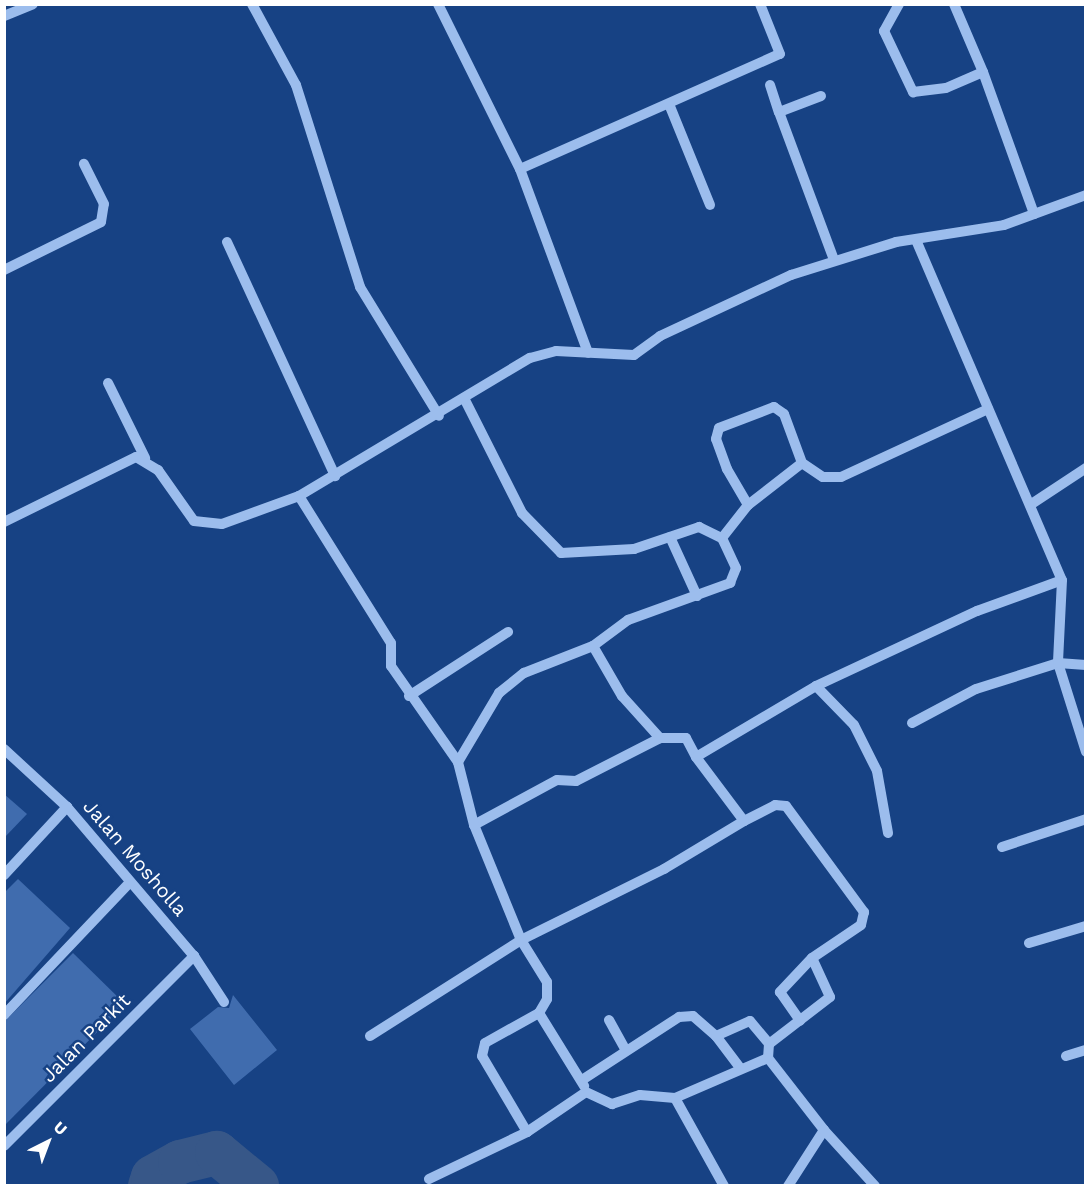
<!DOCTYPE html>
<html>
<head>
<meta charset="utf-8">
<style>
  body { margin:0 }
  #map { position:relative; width:1090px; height:1190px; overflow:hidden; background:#174284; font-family:"Work Sans",sans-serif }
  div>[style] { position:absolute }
  .river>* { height:44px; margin:-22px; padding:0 22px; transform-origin:22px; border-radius:22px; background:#375788 }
  .building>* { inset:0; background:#406cae }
  .minor>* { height:10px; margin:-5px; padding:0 5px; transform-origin:5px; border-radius:5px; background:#9cbded }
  span { translate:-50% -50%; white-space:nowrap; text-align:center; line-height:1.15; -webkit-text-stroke:5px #174284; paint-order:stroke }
  .street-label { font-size:20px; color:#fff }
  .frame { position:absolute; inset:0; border:6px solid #fff; pointer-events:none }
  .north { position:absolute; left:18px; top:1112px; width:60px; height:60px; -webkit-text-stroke:4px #174284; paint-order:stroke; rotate:42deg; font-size:16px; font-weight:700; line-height:24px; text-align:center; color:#fff }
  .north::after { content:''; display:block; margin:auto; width:21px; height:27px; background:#fff; clip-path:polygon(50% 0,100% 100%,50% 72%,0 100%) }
</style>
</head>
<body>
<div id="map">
  <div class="river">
    <i style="left:150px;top:1186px;width:9px;rotate:-72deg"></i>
    <i style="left:153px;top:1177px;width:31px;rotate:-29deg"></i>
    <i style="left:180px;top:1162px;width:38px;rotate:-14deg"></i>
    <i style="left:217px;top:1153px;width:52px;rotate:39.5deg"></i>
  </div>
  <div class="building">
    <i style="clip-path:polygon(4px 794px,27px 814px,4px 838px)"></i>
    <i style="clip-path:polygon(18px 879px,70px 928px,4px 1004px,4px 893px)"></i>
    <i style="clip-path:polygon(73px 953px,125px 1004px,4px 1126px,4px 1022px)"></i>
    <i style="clip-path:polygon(233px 995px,277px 1050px,234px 1085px,190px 1029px,218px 1007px,229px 1008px)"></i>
  </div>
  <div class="minor">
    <i style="left:252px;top:4px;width:92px;rotate:61.5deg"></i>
    <i style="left:296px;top:85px;width:212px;rotate:72.4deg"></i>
    <i style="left:360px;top:287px;width:151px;rotate:58.5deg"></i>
    <i style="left:438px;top:4px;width:184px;rotate:63.6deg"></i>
    <i style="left:520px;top:169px;width:196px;rotate:69.7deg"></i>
    <i style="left:899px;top:4px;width:31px;rotate:119deg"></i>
    <i style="left:884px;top:31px;width:68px;rotate:64.6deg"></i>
    <i style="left:913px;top:92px;width:33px;rotate:-7deg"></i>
    <i style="left:946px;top:88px;width:40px;rotate:-23.4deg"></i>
    <i style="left:983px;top:72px;width:74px;rotate:-113.1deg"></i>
    <i style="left:4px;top:16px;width:31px;rotate:-22deg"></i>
    <i style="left:983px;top:72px;width:151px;rotate:70.2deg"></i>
    <i style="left:770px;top:85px;width:28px;rotate:72deg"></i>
    <i style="left:821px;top:96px;width:45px;rotate:159.1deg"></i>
    <i style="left:779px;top:112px;width:158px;rotate:69.6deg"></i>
    <i style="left:669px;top:104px;width:109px;rotate:67.9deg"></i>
    <i style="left:520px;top:169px;width:284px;rotate:-23.9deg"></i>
    <i style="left:780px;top:54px;width:54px;rotate:-111.8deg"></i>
    <i style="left:916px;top:240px;width:370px;rotate:66.8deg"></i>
    <i style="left:1062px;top:580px;width:83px;rotate:92.8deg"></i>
    <i style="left:1058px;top:663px;width:93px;rotate:72.5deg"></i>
    <i style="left:227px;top:242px;width:258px;rotate:65.2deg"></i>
    <i style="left:4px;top:270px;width:108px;rotate:-26.3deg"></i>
    <i style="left:101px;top:222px;width:18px;rotate:-81deg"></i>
    <i style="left:104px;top:204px;width:45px;rotate:-116.6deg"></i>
    <i style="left:108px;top:383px;width:84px;rotate:63.7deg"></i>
    <i style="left:464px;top:398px;width:129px;rotate:63.2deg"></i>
    <i style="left:522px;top:513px;width:56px;rotate:45.7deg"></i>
    <i style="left:561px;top:553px;width:73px;rotate:-3.1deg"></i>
    <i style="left:634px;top:549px;width:69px;rotate:-18.7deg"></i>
    <i style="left:699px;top:527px;width:25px;rotate:26deg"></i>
    <i style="left:722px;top:538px;width:42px;rotate:-51.8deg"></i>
    <i style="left:748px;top:505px;width:42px;rotate:-120.3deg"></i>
    <i style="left:727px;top:469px;width:32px;rotate:-110deg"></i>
    <i style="left:716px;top:439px;width:11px;rotate:-75deg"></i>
    <i style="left:719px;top:428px;width:59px;rotate:-20.9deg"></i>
    <i style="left:774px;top:407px;width:12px;rotate:35deg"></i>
    <i style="left:784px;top:414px;width:52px;rotate:69.8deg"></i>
    <i style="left:802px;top:463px;width:25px;rotate:34deg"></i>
    <i style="left:823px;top:477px;width:18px"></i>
    <i style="left:841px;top:477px;width:162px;rotate:-24.8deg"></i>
    <i style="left:299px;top:496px;width:173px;rotate:58deg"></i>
    <i style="left:391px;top:643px;width:23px;rotate:90deg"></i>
    <i style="left:391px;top:666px;width:117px;rotate:55.1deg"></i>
    <i style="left:1033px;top:503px;width:64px;rotate:-33.4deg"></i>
    <i style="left:748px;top:505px;width:68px;rotate:-37.9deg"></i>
    <i style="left:4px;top:522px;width:147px;rotate:-26.2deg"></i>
    <i style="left:136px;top:457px;width:26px;rotate:31deg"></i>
    <i style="left:158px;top:470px;width:62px;rotate:54.8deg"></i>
    <i style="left:194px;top:521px;width:28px;rotate:6deg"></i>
    <i style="left:222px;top:524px;width:82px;rotate:-20deg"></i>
    <i style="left:299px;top:496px;width:269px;rotate:-30.9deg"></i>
    <i style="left:530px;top:358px;width:27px;rotate:-15deg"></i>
    <i style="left:556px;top:351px;width:78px;rotate:2.9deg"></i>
    <i style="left:634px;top:355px;width:32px;rotate:-36deg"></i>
    <i style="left:660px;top:336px;width:145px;rotate:-25deg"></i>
    <i style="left:791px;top:275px;width:110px;rotate:-17.4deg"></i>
    <i style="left:896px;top:242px;width:109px;rotate:-8.9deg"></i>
    <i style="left:1004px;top:225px;width:87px;rotate:-20.1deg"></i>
    <i style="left:670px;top:537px;width:65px;rotate:65.4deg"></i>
    <i style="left:593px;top:646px;width:58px;rotate:59.9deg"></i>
    <i style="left:622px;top:696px;width:57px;rotate:47.9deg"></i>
    <i style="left:660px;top:738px;width:26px"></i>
    <i style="left:686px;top:738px;width:21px;rotate:62deg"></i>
    <i style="left:816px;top:686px;width:54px;rotate:45.7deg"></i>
    <i style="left:854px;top:725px;width:51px;rotate:63.4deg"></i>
    <i style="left:877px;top:771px;width:63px;rotate:79.9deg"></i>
    <i style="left:409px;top:696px;width:118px;rotate:-32.9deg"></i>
    <i style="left:912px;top:723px;width:72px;rotate:-28deg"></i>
    <i style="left:976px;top:689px;width:86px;rotate:-17.6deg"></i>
    <i style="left:1058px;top:663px;width:28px;rotate:4deg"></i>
    <i style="left:4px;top:749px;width:86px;rotate:42.6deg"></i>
    <i style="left:67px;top:807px;width:196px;rotate:49.6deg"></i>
    <i style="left:194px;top:956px;width:55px;rotate:56.9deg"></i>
    <i style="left:744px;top:821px;width:35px;rotate:-27deg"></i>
    <i style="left:775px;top:805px;width:11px;rotate:5deg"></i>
    <i style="left:786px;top:806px;width:132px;rotate:53.7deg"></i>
    <i style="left:864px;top:912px;width:13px;rotate:103deg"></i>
    <i style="left:861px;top:925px;width:59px;rotate:146deg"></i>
    <i style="left:812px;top:958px;width:47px;rotate:133.3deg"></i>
    <i style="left:780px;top:992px;width:35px;rotate:55deg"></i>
    <i style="left:474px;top:825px;width:94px;rotate:-28.5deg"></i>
    <i style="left:557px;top:780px;width:19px;rotate:3deg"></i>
    <i style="left:576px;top:781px;width:94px;rotate:-27.1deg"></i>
    <i style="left:1002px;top:847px;width:89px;rotate:-18.4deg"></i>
    <i style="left:4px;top:875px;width:93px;rotate:-47.2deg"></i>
    <i style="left:1029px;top:943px;width:59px;rotate:-16.6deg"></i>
    <i style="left:539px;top:1013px;width:86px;rotate:58.3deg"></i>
    <i style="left:4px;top:1015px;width:183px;rotate:-46.5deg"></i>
    <i style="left:609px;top:1020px;width:33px;rotate:61deg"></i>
    <i style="left:370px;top:1036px;width:179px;rotate:-32.4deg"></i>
    <i style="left:521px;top:940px;width:124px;rotate:-112.2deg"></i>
    <i style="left:474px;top:825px;width:65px;rotate:-104.3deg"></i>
    <i style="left:458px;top:762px;width:80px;rotate:-59.3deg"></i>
    <i style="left:499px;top:693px;width:32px;rotate:-39deg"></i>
    <i style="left:524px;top:673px;width:74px;rotate:-21.4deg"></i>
    <i style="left:593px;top:646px;width:44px;rotate:-36.6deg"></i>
    <i style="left:628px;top:620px;width:109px;rotate:-19.9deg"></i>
    <i style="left:730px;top:583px;width:16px;rotate:-68deg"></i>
    <i style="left:736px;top:568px;width:33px;rotate:-115deg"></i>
    <i style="left:716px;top:1036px;width:37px;rotate:-24deg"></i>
    <i style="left:750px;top:1021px;width:30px;rotate:50deg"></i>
    <i style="left:769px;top:1044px;width:14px;rotate:94deg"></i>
    <i style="left:768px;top:1058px;width:91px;rotate:52.1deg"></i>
    <i style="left:824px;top:1130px;width:67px;rotate:122.7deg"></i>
    <i style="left:769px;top:1044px;width:77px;rotate:-37.6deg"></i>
    <i style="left:830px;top:997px;width:43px;rotate:-114.8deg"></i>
    <i style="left:1066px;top:1056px;width:21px;rotate:-17deg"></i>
    <i style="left:582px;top:1080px;width:116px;rotate:-33deg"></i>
    <i style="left:679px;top:1017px;width:14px;rotate:-4deg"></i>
    <i style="left:693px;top:1016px;width:30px;rotate:41deg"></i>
    <i style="left:716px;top:1036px;width:41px;rotate:52.9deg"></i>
    <i style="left:675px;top:1098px;width:101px;rotate:60.9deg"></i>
    <i style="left:824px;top:1130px;width:76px;rotate:47.7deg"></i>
    <i style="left:527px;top:1132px;width:88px;rotate:-120.6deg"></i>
    <i style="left:482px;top:1056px;width:13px;rotate:-77deg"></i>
    <i style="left:485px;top:1043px;width:62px;rotate:-29.1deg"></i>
    <i style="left:539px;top:1013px;width:16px;rotate:-60deg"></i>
    <i style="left:547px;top:999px;width:17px;rotate:-90deg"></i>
    <i style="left:547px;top:982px;width:49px;rotate:-121.8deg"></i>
    <i style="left:521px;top:940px;width:160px;rotate:-26.4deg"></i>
    <i style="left:664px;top:869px;width:93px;rotate:-31deg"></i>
    <i style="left:744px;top:821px;width:80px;rotate:-126.9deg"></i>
    <i style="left:696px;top:757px;width:139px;rotate:-30.6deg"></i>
    <i style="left:816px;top:686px;width:178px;rotate:-25deg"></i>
    <i style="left:977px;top:611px;width:90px;rotate:-20deg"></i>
    <i style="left:4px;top:1146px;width:269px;rotate:-45deg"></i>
    <i style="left:429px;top:1179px;width:109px;rotate:-25.6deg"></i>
    <i style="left:527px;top:1132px;width:71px;rotate:-34.1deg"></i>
    <i style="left:586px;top:1092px;width:29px;rotate:25deg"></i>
    <i style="left:612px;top:1104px;width:29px;rotate:-18deg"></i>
    <i style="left:640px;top:1095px;width:35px;rotate:5deg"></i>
    <i style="left:675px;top:1098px;width:101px;rotate:-23.3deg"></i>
  </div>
  <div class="street-label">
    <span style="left:135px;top:858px;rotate:49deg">Jalan Mosholla</span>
    <span style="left:86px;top:1038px;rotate:-45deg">Jalan Parkit</span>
  </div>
  <div class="frame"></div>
  <div class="north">U</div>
</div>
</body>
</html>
